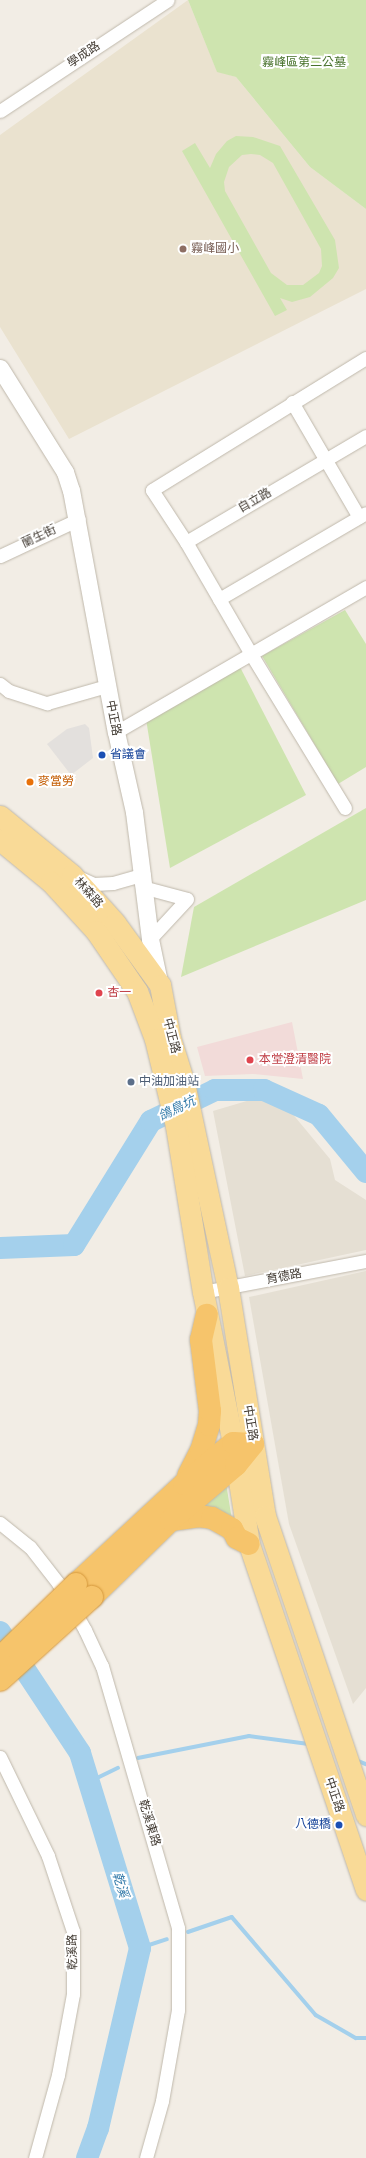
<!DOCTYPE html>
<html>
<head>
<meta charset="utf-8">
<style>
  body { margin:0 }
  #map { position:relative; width:366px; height:2158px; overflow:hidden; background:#f2ede5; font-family:Helvetica,"Noto Sans TC",sans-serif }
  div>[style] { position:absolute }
  .residential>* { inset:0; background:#e5dfd3 }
  .education>* { inset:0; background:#eae2cf }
  .medical>* { inset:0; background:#f2dbd9 }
  .green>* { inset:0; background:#cee4af }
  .parking>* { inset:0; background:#e3e0dd }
  .stream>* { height:3.5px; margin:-1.75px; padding:0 1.75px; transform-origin:1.75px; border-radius:1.75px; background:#a4d0ec }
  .river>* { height:22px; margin:-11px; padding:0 11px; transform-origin:11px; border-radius:11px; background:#a4d0ec }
  .roads { filter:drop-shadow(0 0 1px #bfb8ab) drop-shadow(0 0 1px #bfb8ab) }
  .minor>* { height:13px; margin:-6.5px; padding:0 6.5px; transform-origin:6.5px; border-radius:6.5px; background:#fff }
  .tertiary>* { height:17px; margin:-8.5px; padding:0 8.5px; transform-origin:8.5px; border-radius:8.5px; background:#fff }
  .primary>* { height:21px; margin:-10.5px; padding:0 10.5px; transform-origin:10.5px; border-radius:10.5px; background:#f9da97 }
  .motorway>* { height:22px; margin:-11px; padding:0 11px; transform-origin:11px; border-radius:11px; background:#f6c46b }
  .bridges { filter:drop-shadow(0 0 1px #d5983c) drop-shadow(0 0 1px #d5983c) }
  .motorway-bridge>* { height:22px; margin:-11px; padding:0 11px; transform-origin:11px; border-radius:11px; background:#f6c46b }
  .dots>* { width:11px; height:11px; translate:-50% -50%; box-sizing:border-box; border:2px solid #fff; border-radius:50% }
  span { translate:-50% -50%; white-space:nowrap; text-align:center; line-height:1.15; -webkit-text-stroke:4px #fff; paint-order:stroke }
  .street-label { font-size:12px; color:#443d35 }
  .park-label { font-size:12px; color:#48722c }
  .education-label { font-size:12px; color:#785e54 }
  .left { translate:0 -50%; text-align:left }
  .transit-label { font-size:12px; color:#164399 }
  .right { translate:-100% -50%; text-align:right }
  .food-label { font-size:12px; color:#c56008 }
  .health-label { font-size:12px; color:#be3a42 }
  .service-label { font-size:12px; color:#4e5e75 }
  .water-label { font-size:13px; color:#347baa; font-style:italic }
</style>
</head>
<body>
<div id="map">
  <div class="residential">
    <i style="clip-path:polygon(257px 1098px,270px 1099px,291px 1112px,330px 1159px,335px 1180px,366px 1200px,366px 1250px,245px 1276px,213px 1111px)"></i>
    <i style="clip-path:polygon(366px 1271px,366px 1688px,353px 1704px,289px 1524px,249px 1297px)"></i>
  </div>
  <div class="education">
    <i style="clip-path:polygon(188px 0,217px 71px,236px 77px,310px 167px,366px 209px,366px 289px,69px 439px,0 327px,0 135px)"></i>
  </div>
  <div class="medical">
    <i style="clip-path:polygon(292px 1022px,303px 1079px,253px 1074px,205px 1076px,197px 1047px)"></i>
  </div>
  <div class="green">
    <i style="clip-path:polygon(188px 0,366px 0,366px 209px,310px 167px,236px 77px,217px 72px)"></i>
    <i style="clip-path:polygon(evenodd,236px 136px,253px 137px,280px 146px,335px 240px,339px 268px,333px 278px,310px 297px,292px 302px,280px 298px,287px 310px,275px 316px,182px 151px,195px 143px,210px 168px,216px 154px,227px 141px,236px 136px,251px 154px,260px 155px,273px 163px,321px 249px,322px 266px,319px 273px,303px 285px,287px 285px,271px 273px,225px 191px,224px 182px,229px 167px,242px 155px,251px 154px)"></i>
    <i style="clip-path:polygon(345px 610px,366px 644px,366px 767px,338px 784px,262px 656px)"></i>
    <i style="clip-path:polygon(240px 667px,306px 795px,170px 868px,146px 719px)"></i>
    <i style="clip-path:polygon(366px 808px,366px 900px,181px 977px,194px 907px)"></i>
    <i style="clip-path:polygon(226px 1483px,232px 1520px,201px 1507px)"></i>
  </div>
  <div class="parking">
    <i style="clip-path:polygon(85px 724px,89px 728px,93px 758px,71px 775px,47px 744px,67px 729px)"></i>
  </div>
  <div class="stream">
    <i style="left:138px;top:1758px;width:113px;rotate:-11.2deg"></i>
    <i style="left:249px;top:1736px;width:60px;rotate:7.7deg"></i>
    <i style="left:356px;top:1760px;width:11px;rotate:22deg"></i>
    <i style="left:89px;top:1782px;width:32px;rotate:-26deg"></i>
    <i style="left:188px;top:1932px;width:46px;rotate:-18.8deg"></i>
    <i style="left:232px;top:1917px;width:129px;rotate:49.4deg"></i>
    <i style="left:316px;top:2015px;width:46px;rotate:29.9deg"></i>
    <i style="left:356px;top:2038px;width:10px"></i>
    <i style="left:140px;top:1948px;width:28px;rotate:-18deg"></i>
  </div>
  <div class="river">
    <i style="left:0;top:1248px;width:74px;rotate:-2.3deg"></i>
    <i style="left:74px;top:1245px;width:146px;rotate:-58.2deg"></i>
    <i style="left:151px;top:1121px;width:71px;rotate:-25.8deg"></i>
    <i style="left:215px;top:1090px;width:49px"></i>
    <i style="left:264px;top:1090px;width:60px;rotate:24.4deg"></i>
    <i style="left:319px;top:1115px;width:74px;rotate:50.5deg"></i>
    <i style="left:0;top:1632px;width:145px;rotate:56.5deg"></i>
    <i style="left:80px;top:1753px;width:204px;rotate:72.9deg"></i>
    <i style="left:140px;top:1948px;width:185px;rotate:103.1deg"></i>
    <i style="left:98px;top:2128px;width:32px;rotate:110deg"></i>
  </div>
  <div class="roads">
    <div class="minor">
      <i style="left:0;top:111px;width:201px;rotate:-33.5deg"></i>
      <i style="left:292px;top:402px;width:133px;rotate:59.8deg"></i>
      <i style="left:186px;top:542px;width:209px;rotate:-30.5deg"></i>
      <i style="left:0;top:556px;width:87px;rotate:-25.1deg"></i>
      <i style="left:219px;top:599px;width:170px;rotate:-30.3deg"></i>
      <i style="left:0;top:684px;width:11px;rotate:38deg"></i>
      <i style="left:9px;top:691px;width:40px;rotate:18deg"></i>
      <i style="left:47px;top:703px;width:62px;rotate:-15.8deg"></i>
      <i style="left:116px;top:732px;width:289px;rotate:-30.1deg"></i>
      <i style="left:345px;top:808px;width:180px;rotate:-121.4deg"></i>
      <i style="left:251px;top:654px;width:129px;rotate:-120.1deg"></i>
      <i style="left:186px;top:542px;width:62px;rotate:-123.2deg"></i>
      <i style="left:152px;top:490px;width:251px;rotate:-31.7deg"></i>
      <i style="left:78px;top:877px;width:17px;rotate:24deg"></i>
      <i style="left:94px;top:884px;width:19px;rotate:-3deg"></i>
      <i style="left:113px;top:883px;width:32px;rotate:-16deg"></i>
      <i style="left:146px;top:888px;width:42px;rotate:15deg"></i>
      <i style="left:187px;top:899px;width:54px;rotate:132.8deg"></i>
      <i style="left:203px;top:1292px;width:166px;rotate:-10.8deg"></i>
      <i style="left:0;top:1523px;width:38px;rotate:39deg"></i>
      <i style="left:30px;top:1547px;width:46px;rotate:52.1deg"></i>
      <i style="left:58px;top:1583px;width:54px;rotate:60.1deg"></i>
      <i style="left:85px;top:1630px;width:40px;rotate:65deg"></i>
      <i style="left:102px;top:1666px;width:273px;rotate:73.8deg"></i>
      <i style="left:178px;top:1928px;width:82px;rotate:90deg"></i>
      <i style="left:178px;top:2010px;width:92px;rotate:100deg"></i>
      <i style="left:162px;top:2101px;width:59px;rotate:105.7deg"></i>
      <i style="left:0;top:1757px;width:110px;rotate:64.1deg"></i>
      <i style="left:48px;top:1856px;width:79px;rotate:71.6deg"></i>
      <i style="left:73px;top:1931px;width:63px;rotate:90deg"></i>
      <i style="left:73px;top:1994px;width:82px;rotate:100.5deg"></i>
      <i style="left:58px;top:2075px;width:86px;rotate:105.5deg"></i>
    </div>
    <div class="tertiary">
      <i style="left:0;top:368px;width:123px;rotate:58deg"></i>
      <i style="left:65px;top:472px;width:19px;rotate:72deg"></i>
      <i style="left:71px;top:490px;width:246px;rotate:79.5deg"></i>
      <i style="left:116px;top:732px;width:82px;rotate:77.3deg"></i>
      <i style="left:134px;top:812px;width:128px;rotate:82.8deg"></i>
      <i style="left:150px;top:939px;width:44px;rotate:78.2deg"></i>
    </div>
    <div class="primary">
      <i style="left:0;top:816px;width:93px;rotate:39.3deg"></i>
      <i style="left:72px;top:875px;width:64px;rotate:48.1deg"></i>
      <i style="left:115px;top:923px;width:77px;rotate:54deg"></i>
      <i style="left:160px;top:985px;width:54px;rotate:79.3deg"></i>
      <i style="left:170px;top:1038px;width:47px;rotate:72.7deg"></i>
      <i style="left:184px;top:1083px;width:210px;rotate:77.9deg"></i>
      <i style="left:228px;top:1288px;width:231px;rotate:80.8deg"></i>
      <i style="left:265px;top:1516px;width:316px;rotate:71.3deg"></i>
      <i style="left:0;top:840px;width:66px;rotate:39.5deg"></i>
      <i style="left:51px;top:882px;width:67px;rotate:47.4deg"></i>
      <i style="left:96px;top:931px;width:73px;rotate:55.7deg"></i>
      <i style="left:137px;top:991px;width:51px;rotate:69.4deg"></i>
      <i style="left:155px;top:1039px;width:89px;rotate:76.4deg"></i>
      <i style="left:176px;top:1126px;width:168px;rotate:80.8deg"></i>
      <i style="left:203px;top:1292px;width:154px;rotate:78.8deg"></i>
      <i style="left:233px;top:1443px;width:102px;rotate:81deg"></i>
      <i style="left:249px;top:1544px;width:365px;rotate:71.3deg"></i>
    </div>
    <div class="motorway">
      <i style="left:188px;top:1476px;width:28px;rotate:-63deg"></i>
      <i style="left:201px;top:1451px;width:27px;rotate:-73deg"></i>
      <i style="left:209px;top:1425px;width:14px;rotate:-86deg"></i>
      <i style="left:210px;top:1411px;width:72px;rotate:-97.2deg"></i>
      <i style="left:201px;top:1340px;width:26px;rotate:-77deg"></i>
      <i style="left:171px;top:1520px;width:27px;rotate:-8deg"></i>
      <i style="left:198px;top:1516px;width:14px;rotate:8deg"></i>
      <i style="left:212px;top:1518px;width:23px;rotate:29deg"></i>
      <i style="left:232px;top:1529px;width:10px;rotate:61deg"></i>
      <i style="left:237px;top:1538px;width:13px;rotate:27deg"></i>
      <i style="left:76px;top:1584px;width:147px;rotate:-42.8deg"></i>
      <i style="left:184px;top:1484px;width:64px;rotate:-39.9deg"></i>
      <i style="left:233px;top:1443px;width:20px;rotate:3deg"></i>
      <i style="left:92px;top:1597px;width:110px;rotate:-44.3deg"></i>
      <i style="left:171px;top:1520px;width:85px;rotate:-40.2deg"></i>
      <i style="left:236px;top:1465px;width:27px;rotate:-51deg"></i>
    </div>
  </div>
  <div class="bridges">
    <div class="motorway-bridge">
      <i style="left:0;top:1658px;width:106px;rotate:-44.2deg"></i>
      <i style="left:0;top:1680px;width:124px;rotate:-42.1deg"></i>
    </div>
  </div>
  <div class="dots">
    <i style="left:183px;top:249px;background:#8d6e63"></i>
    <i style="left:102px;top:755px;background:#1a4fb4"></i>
    <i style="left:30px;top:782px;background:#e8710a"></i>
    <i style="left:99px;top:993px;background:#e0444e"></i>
    <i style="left:250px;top:1060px;background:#e0444e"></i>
    <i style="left:131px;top:1082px;background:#5c6f8a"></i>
    <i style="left:339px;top:1825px;background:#1a4fb4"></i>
  </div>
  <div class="street-label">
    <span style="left:84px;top:55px;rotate:-34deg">學成路</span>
    <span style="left:255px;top:501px;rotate:-30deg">自立路</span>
    <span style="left:39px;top:537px;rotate:-25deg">蘭生街</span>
    <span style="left:113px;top:718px;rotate:79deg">中正路</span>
    <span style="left:88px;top:893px;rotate:48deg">林森路</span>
    <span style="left:171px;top:1036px;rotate:76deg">中正路</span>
    <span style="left:284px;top:1277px;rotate:-11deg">育德路</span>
    <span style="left:250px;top:1423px;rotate:81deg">中正路</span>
    <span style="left:334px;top:1795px;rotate:71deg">中正路</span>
    <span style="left:149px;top:1823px;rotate:73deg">乾溪東路</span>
    <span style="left:73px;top:1952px;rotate:-91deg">乾溪路</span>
  </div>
  <div class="park-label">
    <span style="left:304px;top:63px">霧峰區第二公墓</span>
  </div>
  <div class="education-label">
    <span class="left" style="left:191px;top:249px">霧峰國小</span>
  </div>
  <div class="transit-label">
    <span class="left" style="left:110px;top:755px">省議會</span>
    <span class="right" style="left:331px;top:1825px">八德橋</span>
  </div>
  <div class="food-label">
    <span class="left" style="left:38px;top:782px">麥當勞</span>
  </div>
  <div class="health-label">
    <span class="left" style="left:107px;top:993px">杏一</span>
    <span class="left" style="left:259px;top:1060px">本堂澄清醫院</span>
  </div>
  <div class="service-label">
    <span class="left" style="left:139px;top:1082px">中油加油站</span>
  </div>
  <div class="water-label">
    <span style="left:177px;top:1109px;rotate:-26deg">鴿鳥坑</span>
    <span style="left:120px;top:1885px;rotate:73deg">乾溪</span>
  </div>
</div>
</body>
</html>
